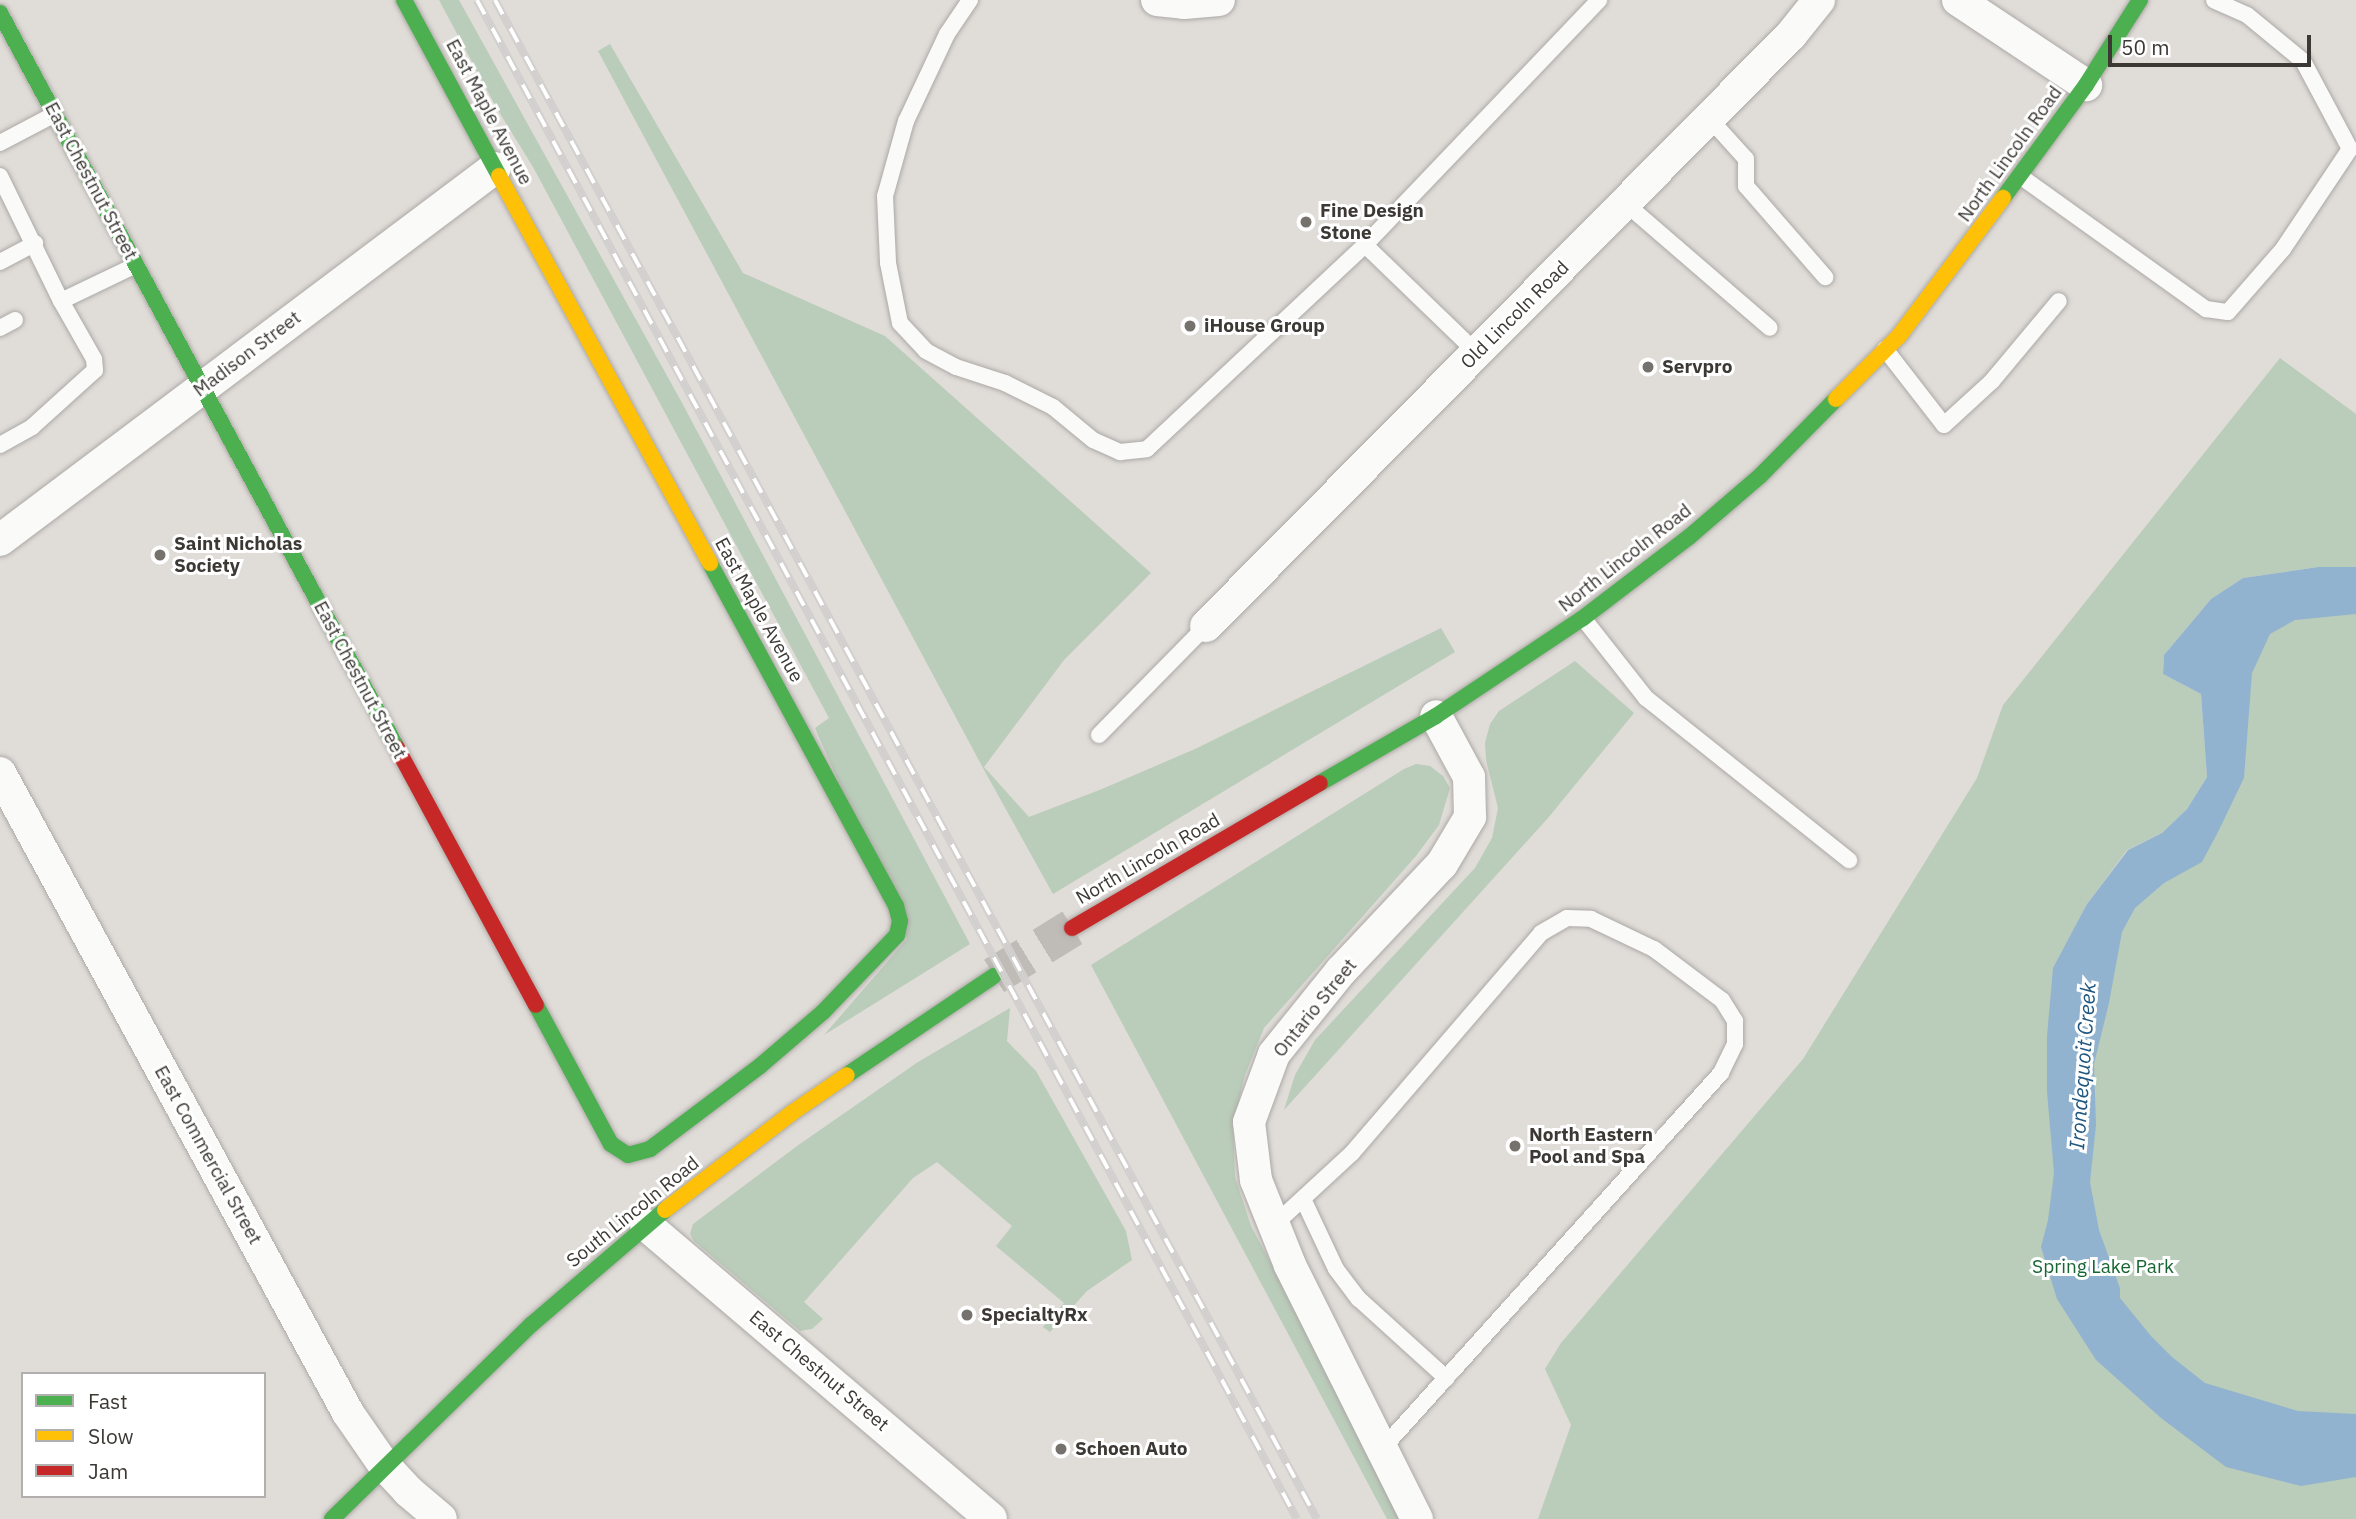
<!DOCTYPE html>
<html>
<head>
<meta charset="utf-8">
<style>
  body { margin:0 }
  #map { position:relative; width:2356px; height:1519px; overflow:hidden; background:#e0dcd8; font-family:"IBM Plex Sans",sans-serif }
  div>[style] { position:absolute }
  .green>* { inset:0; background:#baccba }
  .water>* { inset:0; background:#92b3cf }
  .secondary-tunnel>* { height:38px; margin-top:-19px; transform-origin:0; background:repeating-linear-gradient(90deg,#bfbbb7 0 38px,transparent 0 57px) }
  .roads { filter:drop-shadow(0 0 2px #aca9a6) drop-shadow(0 0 2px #aca9a6) }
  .lane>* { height:16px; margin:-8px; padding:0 8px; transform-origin:8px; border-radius:8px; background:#fafaf9 }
  .street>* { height:32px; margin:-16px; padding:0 16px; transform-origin:16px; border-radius:16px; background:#fafaf9 }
  .fast>* { height:16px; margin:-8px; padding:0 8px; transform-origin:8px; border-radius:8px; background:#4caf50 }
  .slow>* { height:16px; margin:-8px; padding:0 8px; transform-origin:8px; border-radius:8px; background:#ffc107 }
  .jam>* { height:16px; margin:-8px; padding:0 8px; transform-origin:8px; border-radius:8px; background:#c62828 }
  .rail>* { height:8px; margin-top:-4px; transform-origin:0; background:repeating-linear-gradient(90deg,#fff 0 16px,#d2d0cf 0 32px); box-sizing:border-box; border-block:2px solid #d2d0cf }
  .dots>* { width:19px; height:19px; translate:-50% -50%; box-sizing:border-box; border:4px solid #fff; border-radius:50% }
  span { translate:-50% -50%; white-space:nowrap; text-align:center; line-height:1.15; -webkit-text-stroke:6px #fff; paint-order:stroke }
  .street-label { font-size:19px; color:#3c3935 }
  .poi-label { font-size:19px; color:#3c3935; font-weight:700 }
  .left { translate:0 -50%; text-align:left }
  .park-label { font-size:19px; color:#166532 }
  .water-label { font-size:21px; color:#1f5780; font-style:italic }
  .legend { position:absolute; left:21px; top:1372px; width:245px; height:126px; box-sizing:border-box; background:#fff; border:2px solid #b1b0ae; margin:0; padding:9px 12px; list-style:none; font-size:21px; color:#3c3935 }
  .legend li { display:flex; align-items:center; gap:14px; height:35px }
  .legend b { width:35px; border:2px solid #b1b0ae }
  .scale { position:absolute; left:2108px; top:35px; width:203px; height:32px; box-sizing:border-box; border:4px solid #3c3935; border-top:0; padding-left:9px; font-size:21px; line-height:24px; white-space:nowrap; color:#3c3935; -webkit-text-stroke:5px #fff; paint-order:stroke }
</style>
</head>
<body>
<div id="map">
  <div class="green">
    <i style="clip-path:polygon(439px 0,459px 0,681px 401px,970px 944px,824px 1035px,907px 939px,815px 728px,829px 718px,533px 167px,496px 107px)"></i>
    <i style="clip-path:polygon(610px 44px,743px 273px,885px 336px,1151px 573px,1064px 660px,984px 767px,1029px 817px,1102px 789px,1195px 749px,1441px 628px,1455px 652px,1053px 894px,983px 768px,598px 51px)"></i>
    <i style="clip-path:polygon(2280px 358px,2356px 414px,2356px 567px,2318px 567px,2243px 578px,2211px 599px,2164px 655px,2163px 674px,2201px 694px,2207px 777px,2187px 809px,2162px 833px,2127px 850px,2087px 904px,2053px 974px,2122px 910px,2137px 879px,2200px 839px,2230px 799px,2218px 655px,2229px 614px,2291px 595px,2356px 596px,2356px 1519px,1538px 1519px,1571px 1425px,1545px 1369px,1561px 1343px,1803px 1059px,1977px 778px,2003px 705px)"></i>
    <i style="clip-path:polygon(1575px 661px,1634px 713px,1548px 818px,1284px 1110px,1295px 1075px,1315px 1040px,1475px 868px,1492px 838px,1498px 808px,1486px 760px,1485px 743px,1490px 724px,1499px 711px)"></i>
    <i style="clip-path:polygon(1416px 764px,1430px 766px,1443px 776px,1450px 788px,1439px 825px,1416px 856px,1264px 1028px,1245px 1075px,1233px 1125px,1235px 1177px,1251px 1226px,1409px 1519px,1387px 1519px,1091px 965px,1404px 769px)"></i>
    <i style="clip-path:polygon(1010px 1008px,1007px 1041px,1036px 1071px,1126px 1231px,1132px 1260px,1087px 1291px,1050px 1332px,1043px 1327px,1064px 1303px,996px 1246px,1012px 1226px,937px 1162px,913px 1178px,804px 1302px,823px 1319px,812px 1329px,800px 1331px,694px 1241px,690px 1234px,693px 1224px,797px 1146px,918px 1062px)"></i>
  </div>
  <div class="water">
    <i style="clip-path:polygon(2318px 567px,2356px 567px,2356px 614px,2295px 620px,2270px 634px,2252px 673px,2244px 778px,2218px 832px,2202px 862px,2164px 883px,2135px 908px,2122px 932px,2109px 1003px,2094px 1064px,2096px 1125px,2090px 1182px,2099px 1230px,2120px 1288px,2120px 1298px,2151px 1336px,2172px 1357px,2205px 1383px,2298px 1411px,2356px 1414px,2356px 1477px,2301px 1486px,2226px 1467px,2161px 1418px,2096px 1360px,2057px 1299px,2041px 1247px,2048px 1220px,2054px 1173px,2047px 1092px,2047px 1036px,2053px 968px,2087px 904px,2128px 850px,2162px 833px,2187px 809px,2207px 777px,2201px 694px,2163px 674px,2164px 655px,2211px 599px,2243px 578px)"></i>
  </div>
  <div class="secondary-tunnel">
    <i style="left:994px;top:976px;width:92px;rotate:-31.6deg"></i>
  </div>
  <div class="roads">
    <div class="lane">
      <i style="left:970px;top:0;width:41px;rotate:124.1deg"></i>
      <i style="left:947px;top:34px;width:96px;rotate:115.2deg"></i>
      <i style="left:906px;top:121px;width:78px;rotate:105.6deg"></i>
      <i style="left:885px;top:196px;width:67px;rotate:87.4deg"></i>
      <i style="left:888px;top:263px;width:61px;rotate:78.7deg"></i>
      <i style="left:900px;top:323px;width:38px;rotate:47deg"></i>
      <i style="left:926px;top:351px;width:34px;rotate:28deg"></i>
      <i style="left:956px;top:367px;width:52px;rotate:18.1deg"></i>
      <i style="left:1005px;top:383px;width:54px;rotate:26.6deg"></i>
      <i style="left:1053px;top:407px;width:52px;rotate:39.5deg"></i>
      <i style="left:1093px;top:440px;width:30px;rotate:24deg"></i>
      <i style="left:1120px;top:452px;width:27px;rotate:-6deg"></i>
      <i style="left:1147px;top:449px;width:299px;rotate:-43.1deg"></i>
      <i style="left:1709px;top:118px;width:55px;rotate:47.9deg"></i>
      <i style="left:1746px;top:159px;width:27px;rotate:90deg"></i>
      <i style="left:1746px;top:186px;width:121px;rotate:49deg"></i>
      <i style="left:0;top:143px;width:62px;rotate:-27.8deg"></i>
      <i style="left:0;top:176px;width:139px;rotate:64deg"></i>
      <i style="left:2020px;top:176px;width:229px;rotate:35.6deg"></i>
      <i style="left:2206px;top:309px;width:22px;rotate:8deg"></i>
      <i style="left:2228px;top:312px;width:84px;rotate:-48.9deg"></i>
      <i style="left:2283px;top:249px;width:120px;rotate:-56.2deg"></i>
      <i style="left:2350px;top:149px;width:100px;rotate:-118.1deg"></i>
      <i style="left:2303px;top:61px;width:72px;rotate:-140.6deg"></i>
      <i style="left:2247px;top:15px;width:36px;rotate:-156deg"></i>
      <i style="left:1625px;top:203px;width:191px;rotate:40.8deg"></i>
      <i style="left:0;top:262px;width:40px;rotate:-28deg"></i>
      <i style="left:0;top:328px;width:17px;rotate:-28deg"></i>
      <i style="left:1885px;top:349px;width:96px;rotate:52.2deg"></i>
      <i style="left:1944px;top:425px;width:65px;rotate:-42.5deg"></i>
      <i style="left:1992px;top:381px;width:104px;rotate:-50.1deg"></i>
      <i style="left:1477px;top:353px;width:156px;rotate:-136deg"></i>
      <i style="left:1365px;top:245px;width:339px;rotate:-46.3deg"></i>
      <i style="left:0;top:445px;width:37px;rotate:-29deg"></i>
      <i style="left:32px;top:427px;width:85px;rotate:-42.1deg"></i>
      <i style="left:95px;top:370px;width:11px;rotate:-95deg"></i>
      <i style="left:94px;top:359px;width:67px;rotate:-119.6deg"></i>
      <i style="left:61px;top:301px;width:83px;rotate:-25.6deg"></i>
      <i style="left:1583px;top:618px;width:102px;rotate:51.8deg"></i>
      <i style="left:1646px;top:698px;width:260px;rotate:38.6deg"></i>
      <i style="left:1099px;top:735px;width:153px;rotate:-45.5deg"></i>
      <i style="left:1303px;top:1199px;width:77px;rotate:64.8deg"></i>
      <i style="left:1336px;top:1269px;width:38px;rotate:53deg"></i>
      <i style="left:1359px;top:1299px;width:118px;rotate:42.2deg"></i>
      <i style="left:1274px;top:1225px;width:106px;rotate:-42.7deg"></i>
      <i style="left:1352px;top:1153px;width:290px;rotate:-49.3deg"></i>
      <i style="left:1541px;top:933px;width:30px;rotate:-30deg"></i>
      <i style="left:1567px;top:918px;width:24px;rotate:2deg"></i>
      <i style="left:1591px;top:919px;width:70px;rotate:25.5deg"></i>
      <i style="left:1654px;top:949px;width:85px;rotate:36.9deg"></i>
      <i style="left:1722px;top:1000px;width:25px;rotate:58deg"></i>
      <i style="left:1735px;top:1021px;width:23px;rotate:90deg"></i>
      <i style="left:1735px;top:1044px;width:32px;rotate:116deg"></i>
      <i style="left:1721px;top:1073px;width:506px;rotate:132.04deg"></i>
    </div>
    <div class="street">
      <i style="left:1157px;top:0;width:27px;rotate:6deg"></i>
      <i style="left:1184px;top:3px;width:35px;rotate:-5deg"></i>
      <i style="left:1958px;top:0;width:154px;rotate:33.6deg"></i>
      <i style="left:0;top:540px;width:619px;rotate:-36.93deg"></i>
      <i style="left:1206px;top:626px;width:832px;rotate:-45.29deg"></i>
      <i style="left:1791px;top:35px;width:45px;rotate:-51.3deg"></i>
      <i style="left:0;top:773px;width:728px;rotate:61.46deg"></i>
      <i style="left:348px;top:1413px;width:63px;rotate:55.3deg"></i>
      <i style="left:384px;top:1465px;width:35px;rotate:47deg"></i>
      <i style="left:408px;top:1491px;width:43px;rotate:40.3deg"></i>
      <i style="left:646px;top:1225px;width:453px;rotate:40.4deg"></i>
      <i style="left:1417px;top:1519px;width:284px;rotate:-116.6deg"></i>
      <i style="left:1290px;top:1265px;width:92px;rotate:-111.8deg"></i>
      <i style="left:1256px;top:1180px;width:58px;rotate:-96.9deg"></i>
      <i style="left:1249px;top:1122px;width:72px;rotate:-69.8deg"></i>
      <i style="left:1274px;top:1054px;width:107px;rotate:-51.1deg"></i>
      <i style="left:1341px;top:971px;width:147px;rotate:-46.7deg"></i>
      <i style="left:1442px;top:864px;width:55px;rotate:-59.2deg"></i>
      <i style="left:1470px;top:817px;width:40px;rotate:-91.4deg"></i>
      <i style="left:1469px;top:777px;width:69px;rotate:-118.4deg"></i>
    </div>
    <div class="fast">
      <i style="left:404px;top:0;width:200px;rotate:61.6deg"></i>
      <i style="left:0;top:13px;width:835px;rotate:61.62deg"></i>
      <i style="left:2003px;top:198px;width:140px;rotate:-53.7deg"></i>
      <i style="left:2086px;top:85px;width:101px;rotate:-57.6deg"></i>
      <i style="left:1320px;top:783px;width:134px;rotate:-30deg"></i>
      <i style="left:1436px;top:716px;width:177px;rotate:-33.7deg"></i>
      <i style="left:1583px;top:618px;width:133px;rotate:-37.4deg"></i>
      <i style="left:1689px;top:537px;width:94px;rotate:-40.7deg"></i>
      <i style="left:1760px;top:476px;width:108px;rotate:-45.4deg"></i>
      <i style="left:536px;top:1005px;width:158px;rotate:61.7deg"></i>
      <i style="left:611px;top:1144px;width:20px;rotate:33deg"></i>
      <i style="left:628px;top:1155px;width:23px;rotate:-15deg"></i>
      <i style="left:650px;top:1149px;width:138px;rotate:-37deg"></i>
      <i style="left:760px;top:1066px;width:83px;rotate:-40.6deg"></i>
      <i style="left:823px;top:1012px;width:107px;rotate:-46.1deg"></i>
      <i style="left:897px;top:935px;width:14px;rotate:-78deg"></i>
      <i style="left:900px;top:921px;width:16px;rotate:-105deg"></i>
      <i style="left:896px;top:906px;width:390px;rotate:-118.5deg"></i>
      <i style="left:847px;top:1075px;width:177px;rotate:-34deg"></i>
      <i style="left:332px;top:1519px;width:279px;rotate:-44.3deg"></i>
      <i style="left:532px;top:1324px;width:175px;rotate:-40.6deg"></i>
    </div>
    <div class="slow">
      <i style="left:499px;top:176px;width:441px;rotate:61.4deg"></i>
      <i style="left:1836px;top:399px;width:89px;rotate:-45deg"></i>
      <i style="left:1899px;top:336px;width:173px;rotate:-53deg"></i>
      <i style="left:665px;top:1210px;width:161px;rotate:-37.4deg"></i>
      <i style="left:793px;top:1112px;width:65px;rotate:-34.4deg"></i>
    </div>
    <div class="jam">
      <i style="left:397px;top:748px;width:292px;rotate:61.6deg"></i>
      <i style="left:1072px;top:928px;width:287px;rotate:-30.3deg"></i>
    </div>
  </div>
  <div class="rail">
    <i style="left:477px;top:0;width:1726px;rotate:61.64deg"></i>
    <i style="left:495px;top:0;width:1727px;rotate:61.58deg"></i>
  </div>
  <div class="dots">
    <i style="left:1306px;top:222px;background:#75726e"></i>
    <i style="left:1190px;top:326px;background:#75726e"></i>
    <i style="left:1648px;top:367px;background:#75726e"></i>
    <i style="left:160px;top:555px;background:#75726e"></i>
    <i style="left:1515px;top:1146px;background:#75726e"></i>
    <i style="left:967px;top:1315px;background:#75726e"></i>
    <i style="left:1061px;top:1449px;background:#75726e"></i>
  </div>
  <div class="street-label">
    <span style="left:489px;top:112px;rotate:62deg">East Maple Avenue</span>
    <span style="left:2010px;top:154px;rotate:-54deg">North Lincoln Road</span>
    <span style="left:91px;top:181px;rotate:62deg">East Chestnut Street</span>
    <span style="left:1515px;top:315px;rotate:-45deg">Old Lincoln Road</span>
    <span style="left:247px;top:354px;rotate:-37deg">Madison Street</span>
    <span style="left:1625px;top:558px;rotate:-38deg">North Lincoln Road</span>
    <span style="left:759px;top:610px;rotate:61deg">East Maple Avenue</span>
    <span style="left:360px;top:680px;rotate:62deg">East Chestnut Street</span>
    <span style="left:1148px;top:859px;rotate:-30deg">North Lincoln Road</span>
    <span style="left:1315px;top:1008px;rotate:-51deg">Ontario Street</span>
    <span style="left:208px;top:1155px;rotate:61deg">East Commercial Street</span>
    <span style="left:633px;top:1212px;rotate:-39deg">South Lincoln Road</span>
    <span style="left:819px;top:1371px;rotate:40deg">East Chestnut Street</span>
  </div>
  <div class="poi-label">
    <span class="left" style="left:1320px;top:222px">Fine Design<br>Stone</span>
    <span class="left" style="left:1204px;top:326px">iHouse Group</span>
    <span class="left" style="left:1662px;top:367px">Servpro</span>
    <span class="left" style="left:174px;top:555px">Saint Nicholas<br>Society</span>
    <span class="left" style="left:1529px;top:1146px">North Eastern<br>Pool and Spa</span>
    <span class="left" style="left:981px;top:1315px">SpecialtyRx</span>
    <span class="left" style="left:1075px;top:1449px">Schoen Auto</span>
  </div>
  <div class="park-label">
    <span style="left:2103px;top:1267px">Spring Lake Park</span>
  </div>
  <div class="water-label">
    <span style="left:2082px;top:1066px;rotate:-86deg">Irondequoit Creek</span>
  </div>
  <ul class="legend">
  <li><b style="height:9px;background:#4caf50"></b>Fast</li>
  <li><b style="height:9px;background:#ffc107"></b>Slow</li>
  <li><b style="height:9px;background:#c62828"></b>Jam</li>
  </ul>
  <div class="scale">50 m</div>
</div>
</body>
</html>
